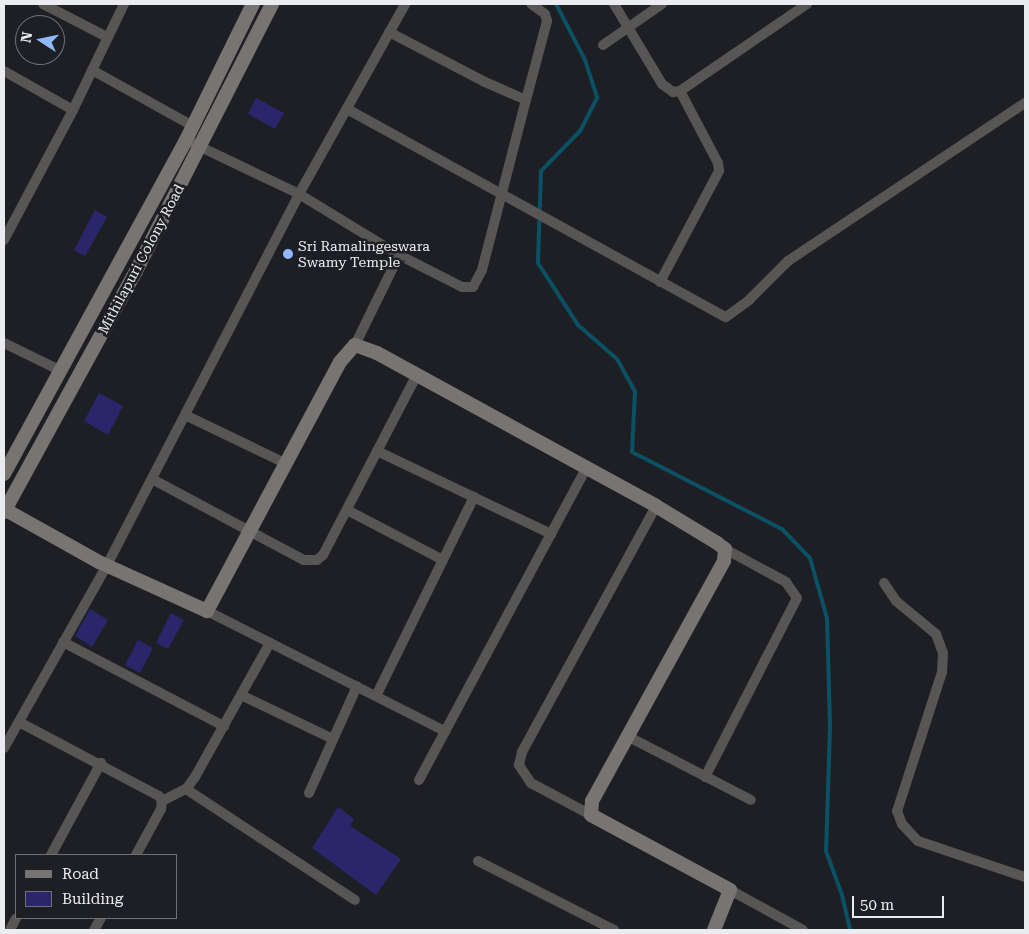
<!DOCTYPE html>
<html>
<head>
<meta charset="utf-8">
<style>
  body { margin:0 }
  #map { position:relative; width:1029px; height:934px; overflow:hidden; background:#1e1f24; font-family:"Roboto Serif",serif }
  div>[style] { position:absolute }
  .stream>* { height:4px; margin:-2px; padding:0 2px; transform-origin:2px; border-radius:2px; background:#0a5164 }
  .building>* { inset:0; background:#2a266c }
  .street>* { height:10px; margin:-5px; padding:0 5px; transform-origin:5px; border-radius:5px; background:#585654 }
  .secondary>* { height:14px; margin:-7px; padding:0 7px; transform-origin:7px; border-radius:7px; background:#787472 }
  .dots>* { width:14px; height:14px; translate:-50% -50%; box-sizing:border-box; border:2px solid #1e1f24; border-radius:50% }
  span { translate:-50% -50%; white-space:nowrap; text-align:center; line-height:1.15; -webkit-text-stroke:5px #1e1f24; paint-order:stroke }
  .poi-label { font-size:14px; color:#ebecef }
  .left { translate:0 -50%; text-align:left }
  .street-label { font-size:14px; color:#ebecef }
  .frame { position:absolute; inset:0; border:5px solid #ebecef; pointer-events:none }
  .legend { position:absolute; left:15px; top:854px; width:162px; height:65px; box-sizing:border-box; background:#1e1f24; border:1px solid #707175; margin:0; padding:6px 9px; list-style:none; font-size:15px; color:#ebecef }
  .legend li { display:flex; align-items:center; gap:10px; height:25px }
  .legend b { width:25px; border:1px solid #707175 }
  .north { position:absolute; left:15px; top:15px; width:50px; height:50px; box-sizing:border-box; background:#1e1f24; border:1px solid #707175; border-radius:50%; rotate:281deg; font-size:14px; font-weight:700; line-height:20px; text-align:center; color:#ebecef }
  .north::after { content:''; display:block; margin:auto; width:18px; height:22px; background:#90b8fd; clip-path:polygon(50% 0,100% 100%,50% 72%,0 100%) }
  .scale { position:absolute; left:852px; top:896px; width:92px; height:22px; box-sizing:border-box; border:2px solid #ebecef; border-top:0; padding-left:6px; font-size:15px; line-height:18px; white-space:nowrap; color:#ebecef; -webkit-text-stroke:4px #1e1f24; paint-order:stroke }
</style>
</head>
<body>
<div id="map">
  <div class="stream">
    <i style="left:556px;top:4px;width:63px;rotate:62.6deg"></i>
    <i style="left:585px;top:60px;width:40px;rotate:72deg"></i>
    <i style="left:597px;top:98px;width:37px;rotate:117deg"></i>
    <i style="left:580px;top:131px;width:56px;rotate:134.3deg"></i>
    <i style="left:541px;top:171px;width:92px;rotate:91.9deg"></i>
    <i style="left:538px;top:263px;width:74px;rotate:57.2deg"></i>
    <i style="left:578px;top:325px;width:52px;rotate:41.1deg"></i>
    <i style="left:617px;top:359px;width:38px;rotate:61deg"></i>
    <i style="left:635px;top:392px;width:60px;rotate:92.9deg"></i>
    <i style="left:632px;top:452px;width:169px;rotate:27.2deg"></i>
    <i style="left:782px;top:529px;width:40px;rotate:46deg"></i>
    <i style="left:810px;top:558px;width:62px;rotate:74.2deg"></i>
    <i style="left:827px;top:618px;width:109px;rotate:88.4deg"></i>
    <i style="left:830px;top:727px;width:124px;rotate:91.8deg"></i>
    <i style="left:826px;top:851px;width:47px;rotate:70deg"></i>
    <i style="left:842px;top:895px;width:36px;rotate:77deg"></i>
  </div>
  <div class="building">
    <i style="clip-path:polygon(256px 98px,284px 113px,275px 129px,248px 114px)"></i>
    <i style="clip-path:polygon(95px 210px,107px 217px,85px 256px,74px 250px)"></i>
    <i style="clip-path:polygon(99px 393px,123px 406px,108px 435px,84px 421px)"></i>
    <i style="clip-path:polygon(90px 609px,108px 620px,92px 647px,75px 636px)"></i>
    <i style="clip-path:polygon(171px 613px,184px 620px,168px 649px,156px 643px)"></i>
    <i style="clip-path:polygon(138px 640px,153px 648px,140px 673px,125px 665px)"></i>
    <i style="clip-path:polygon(338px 807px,354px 819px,350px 826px,401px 859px,376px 895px,312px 848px)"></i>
  </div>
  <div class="street">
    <i style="left:43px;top:4px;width:72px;rotate:27.3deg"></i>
    <i style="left:614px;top:4px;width:93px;rotate:59deg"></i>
    <i style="left:662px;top:84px;width:14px;rotate:36deg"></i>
    <i style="left:673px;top:92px;width:7px;rotate:-8deg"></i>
    <i style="left:680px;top:91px;width:154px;rotate:-34.4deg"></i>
    <i style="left:603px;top:45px;width:72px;rotate:-34.8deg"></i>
    <i style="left:92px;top:70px;width:115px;rotate:29deg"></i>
    <i style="left:4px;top:71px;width:79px;rotate:29.5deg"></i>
    <i style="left:526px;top:100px;width:82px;rotate:-75.1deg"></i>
    <i style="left:547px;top:21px;width:7px;rotate:-106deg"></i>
    <i style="left:545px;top:14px;width:17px;rotate:-144deg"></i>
    <i style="left:347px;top:109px;width:432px;rotate:28.8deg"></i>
    <i style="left:726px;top:317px;width:29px;rotate:-36deg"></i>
    <i style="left:749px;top:300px;width:55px;rotate:-45deg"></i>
    <i style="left:788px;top:261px;width:285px;rotate:-33.7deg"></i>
    <i style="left:186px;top:140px;width:125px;rotate:25.5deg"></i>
    <i style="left:299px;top:194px;width:117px;rotate:31.4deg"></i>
    <i style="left:399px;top:255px;width:71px;rotate:26.9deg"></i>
    <i style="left:462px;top:287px;width:11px"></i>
    <i style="left:473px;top:287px;width:19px;rotate:-62deg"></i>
    <i style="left:482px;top:270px;width:176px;rotate:-75.5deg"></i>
    <i style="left:526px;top:100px;width:45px;rotate:-156.3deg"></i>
    <i style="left:485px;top:82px;width:108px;rotate:-152.5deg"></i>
    <i style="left:4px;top:240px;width:147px;rotate:-62deg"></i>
    <i style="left:73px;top:110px;width:118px;rotate:-64.3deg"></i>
    <i style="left:660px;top:282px;width:126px;rotate:-62deg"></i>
    <i style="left:719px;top:171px;width:8px;rotate:-97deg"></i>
    <i style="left:718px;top:163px;width:81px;rotate:-117.8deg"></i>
    <i style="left:4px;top:343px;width:61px;rotate:26.1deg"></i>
    <i style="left:355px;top:345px;width:100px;rotate:-63.9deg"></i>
    <i style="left:185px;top:415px;width:113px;rotate:25.7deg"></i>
    <i style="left:377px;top:451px;width:193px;rotate:25.5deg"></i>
    <i style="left:152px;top:479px;width:172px;rotate:28.1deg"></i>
    <i style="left:304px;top:560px;width:13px"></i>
    <i style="left:317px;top:560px;width:8px;rotate:-40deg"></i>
    <i style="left:323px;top:555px;width:202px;rotate:-62.5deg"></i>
    <i style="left:347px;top:510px;width:108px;rotate:27.5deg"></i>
    <i style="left:884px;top:583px;width:22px;rotate:56deg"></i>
    <i style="left:896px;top:601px;width:52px;rotate:39.5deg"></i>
    <i style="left:936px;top:634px;width:20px;rotate:70deg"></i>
    <i style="left:943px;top:653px;width:19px;rotate:93deg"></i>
    <i style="left:942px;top:672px;width:146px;rotate:107.9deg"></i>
    <i style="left:897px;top:811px;width:14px;rotate:69deg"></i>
    <i style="left:902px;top:824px;width:23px;rotate:47deg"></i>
    <i style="left:918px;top:841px;width:113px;rotate:18.6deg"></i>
    <i style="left:207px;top:611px;width:267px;rotate:26.8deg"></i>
    <i style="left:63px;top:642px;width:182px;rotate:27.6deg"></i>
    <i style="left:241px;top:695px;width:102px;rotate:25.6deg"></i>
    <i style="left:376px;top:696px;width:222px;rotate:-63.8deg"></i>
    <i style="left:19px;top:722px;width:158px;rotate:27.9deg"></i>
    <i style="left:159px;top:796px;width:6px;rotate:59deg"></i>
    <i style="left:162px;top:801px;width:8px;rotate:97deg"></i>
    <i style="left:161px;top:809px;width:52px;rotate:118.5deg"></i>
    <i style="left:629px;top:737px;width:137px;rotate:27.3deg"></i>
    <i style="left:4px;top:748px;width:210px;rotate:-60.6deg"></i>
    <i style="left:107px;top:565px;width:418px;rotate:-62.6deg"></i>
    <i style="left:299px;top:194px;width:218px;rotate:-60.8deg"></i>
    <i style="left:705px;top:777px;width:201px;rotate:-62.8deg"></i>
    <i style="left:797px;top:598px;width:19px;rotate:-125deg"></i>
    <i style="left:786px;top:582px;width:69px;rotate:-151.6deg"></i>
    <i style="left:419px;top:780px;width:354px;rotate:-61.8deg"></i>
    <i style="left:186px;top:789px;width:202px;rotate:33.3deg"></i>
    <i style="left:309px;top:793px;width:117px;rotate:-65.8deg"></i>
    <i style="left:162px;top:801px;width:27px;rotate:-27deg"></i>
    <i style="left:186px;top:789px;width:15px;rotate:-53deg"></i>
    <i style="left:195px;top:777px;width:154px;rotate:-60.8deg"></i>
    <i style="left:591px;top:815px;width:68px;rotate:-151.9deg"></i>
    <i style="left:531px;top:783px;width:22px;rotate:-124deg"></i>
    <i style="left:519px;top:765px;width:13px;rotate:-77deg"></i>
    <i style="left:522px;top:752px;width:280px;rotate:-61.4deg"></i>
    <i style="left:51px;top:855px;width:105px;rotate:-61.5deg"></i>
    <i style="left:478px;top:861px;width:153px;rotate:26.9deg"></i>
    <i style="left:730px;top:890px;width:83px;rotate:28.7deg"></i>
    <i style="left:10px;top:930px;width:13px;rotate:-63deg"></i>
    <i style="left:94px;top:930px;width:14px;rotate:-60deg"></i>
  </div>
  <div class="secondary">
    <i style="left:4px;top:474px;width:380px;rotate:-61.4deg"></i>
    <i style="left:186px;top:140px;width:152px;rotate:-63.8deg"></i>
    <i style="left:4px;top:509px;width:109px;rotate:29.2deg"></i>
    <i style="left:99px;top:562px;width:119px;rotate:24.4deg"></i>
    <i style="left:207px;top:611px;width:282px;rotate:-61.9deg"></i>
    <i style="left:340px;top:362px;width:23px;rotate:-49deg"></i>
    <i style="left:355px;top:345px;width:23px;rotate:20deg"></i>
    <i style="left:377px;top:353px;width:318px;rotate:28.7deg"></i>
    <i style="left:656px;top:506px;width:71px;rotate:31.2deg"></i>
    <i style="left:717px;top:543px;width:10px;rotate:37deg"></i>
    <i style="left:725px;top:549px;width:12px;rotate:95deg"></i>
    <i style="left:724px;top:561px;width:274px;rotate:118.8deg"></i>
    <i style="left:592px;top:801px;width:14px;rotate:94deg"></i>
    <i style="left:591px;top:815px;width:158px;rotate:28.3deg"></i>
    <i style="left:730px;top:890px;width:43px;rotate:111.8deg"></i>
    <i style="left:4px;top:512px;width:275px;rotate:-61.3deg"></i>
    <i style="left:136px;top:271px;width:300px;rotate:-63deg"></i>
  </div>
  <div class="dots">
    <i style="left:288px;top:254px;background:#90b8fd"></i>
  </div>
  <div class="poi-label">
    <span class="left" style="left:298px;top:254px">Sri Ramalingeswara<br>Swamy Temple</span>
  </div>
  <div class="street-label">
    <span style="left:141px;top:259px;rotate:-62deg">Mithilapuri Colony Road</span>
  </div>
  <div class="frame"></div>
  <ul class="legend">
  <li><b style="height:6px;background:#787472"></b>Road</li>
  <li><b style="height:14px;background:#2a266c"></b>Building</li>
  </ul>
  <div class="north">N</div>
  <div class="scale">50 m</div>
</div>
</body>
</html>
